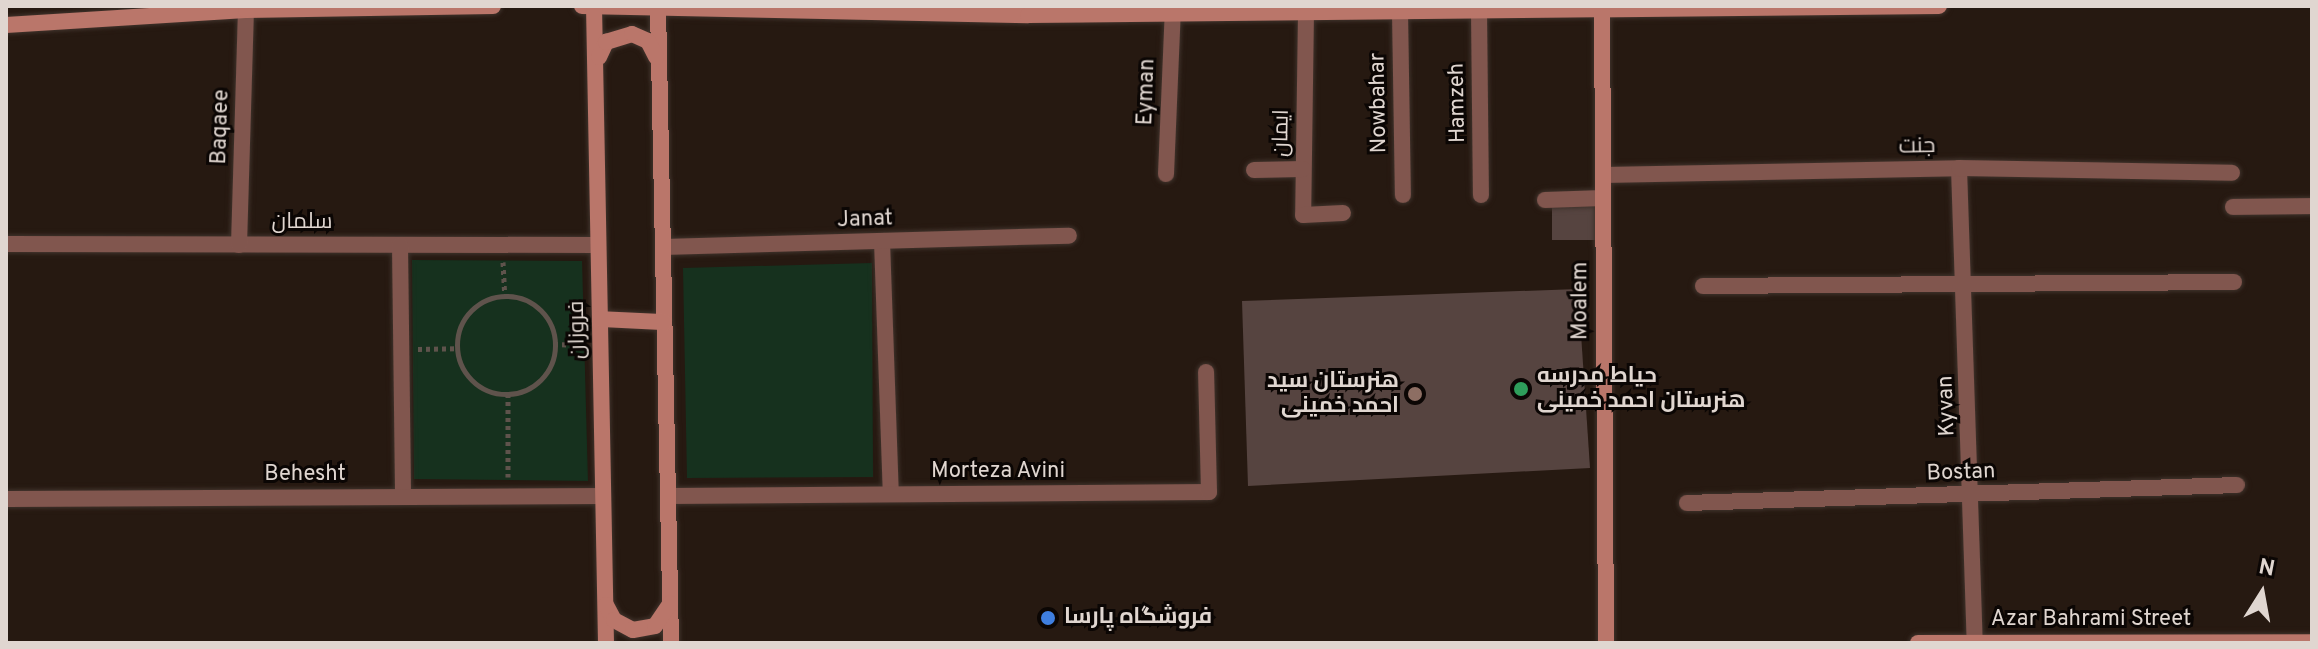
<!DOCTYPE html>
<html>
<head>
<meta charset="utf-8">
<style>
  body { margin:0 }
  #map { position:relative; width:2318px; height:649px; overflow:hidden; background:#261911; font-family:Overpass,Cairo,sans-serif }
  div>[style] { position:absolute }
  .green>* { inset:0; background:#16311e }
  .building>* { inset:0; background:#564440 }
  .path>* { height:5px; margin-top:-2.5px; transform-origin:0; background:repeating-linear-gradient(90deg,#5f534c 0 4px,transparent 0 8px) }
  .path>.ring { margin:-2.5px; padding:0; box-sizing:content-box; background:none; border:5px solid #5f534c; border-radius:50% }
  .roads { filter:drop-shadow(0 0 2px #40332c) drop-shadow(0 0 2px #40332c) }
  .street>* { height:16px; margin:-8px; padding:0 8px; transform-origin:8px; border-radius:8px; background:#81564e }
  .secondary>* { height:16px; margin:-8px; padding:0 8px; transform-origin:8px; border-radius:8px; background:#ba766a }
  .dots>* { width:22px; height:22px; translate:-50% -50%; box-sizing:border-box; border:4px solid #0b0604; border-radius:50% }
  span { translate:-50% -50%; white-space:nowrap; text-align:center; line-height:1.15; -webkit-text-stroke:6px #0b0604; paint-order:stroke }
  .street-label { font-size:22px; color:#e0d6d0 }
  .poi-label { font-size:22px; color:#e0d6d0; font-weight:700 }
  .left { translate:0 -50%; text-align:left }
  .right { translate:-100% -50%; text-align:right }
  .frame { position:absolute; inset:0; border:8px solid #e0d6d0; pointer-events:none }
  .north { position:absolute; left:2222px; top:553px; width:80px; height:80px; -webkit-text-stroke:6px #0b0604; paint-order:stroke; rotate:11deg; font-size:22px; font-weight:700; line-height:32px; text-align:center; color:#e0d6d0 }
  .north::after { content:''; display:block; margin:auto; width:28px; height:36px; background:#e0d6d0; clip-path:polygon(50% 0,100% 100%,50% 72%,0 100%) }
</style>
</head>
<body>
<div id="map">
  <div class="green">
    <i style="clip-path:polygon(412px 260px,582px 261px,588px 481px,414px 479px)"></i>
    <i style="clip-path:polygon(872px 263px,873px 477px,687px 478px,683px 268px)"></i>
  </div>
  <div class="building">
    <i style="clip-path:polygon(1595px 205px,1595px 240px,1552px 240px,1552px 206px)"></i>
    <i style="clip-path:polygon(1578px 289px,1590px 468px,1248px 486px,1242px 301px)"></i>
  </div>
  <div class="path">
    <i style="left:503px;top:262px;width:34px;rotate:87deg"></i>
    <i class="ring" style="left:457px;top:296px;width:93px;height:93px"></i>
    <i style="left:554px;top:344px;width:27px;rotate:2deg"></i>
    <i style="left:418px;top:349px;width:39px;rotate:-1deg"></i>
    <i style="left:508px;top:477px;width:83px;rotate:-90deg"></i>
  </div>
  <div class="roads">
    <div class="street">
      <i style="left:1479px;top:10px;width:185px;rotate:89.4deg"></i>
      <i style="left:1400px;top:11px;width:184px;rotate:89.1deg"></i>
      <i style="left:1306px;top:12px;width:203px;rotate:90.8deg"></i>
      <i style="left:1303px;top:215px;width:40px;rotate:-2.9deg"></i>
      <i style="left:1959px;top:168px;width:475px;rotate:88.1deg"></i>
      <i style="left:1254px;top:170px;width:49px;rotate:-1.2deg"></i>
      <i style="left:1166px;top:174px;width:168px;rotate:-87.6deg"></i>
      <i style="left:1603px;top:175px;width:356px;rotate:-1.1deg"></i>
      <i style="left:1959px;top:168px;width:273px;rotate:1deg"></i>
      <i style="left:1545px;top:200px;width:58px;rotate:-2deg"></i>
      <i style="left:2233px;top:207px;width:79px;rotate:-0.7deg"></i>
      <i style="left:882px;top:241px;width:253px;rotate:88deg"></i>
      <i style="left:6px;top:244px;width:592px;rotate:0.1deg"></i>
      <i style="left:239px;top:245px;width:235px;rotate:-88.3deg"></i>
      <i style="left:400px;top:245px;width:252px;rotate:89.3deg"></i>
      <i style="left:663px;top:247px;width:406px;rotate:-1.6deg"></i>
      <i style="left:1703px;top:286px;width:531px;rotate:-0.43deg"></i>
      <i style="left:668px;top:496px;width:541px;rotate:-0.42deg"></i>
      <i style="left:1209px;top:492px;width:120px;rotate:-91.4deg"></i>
      <i style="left:8px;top:499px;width:595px;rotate:-0.29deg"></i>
      <i style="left:1687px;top:503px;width:550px;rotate:-1.87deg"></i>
    </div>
    <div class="secondary">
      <i style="left:582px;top:6px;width:446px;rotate:1.2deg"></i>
      <i style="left:1028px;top:15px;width:911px;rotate:-0.57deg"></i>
      <i style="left:594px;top:6px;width:637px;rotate:88.92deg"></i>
      <i style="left:1602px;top:6px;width:637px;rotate:89.64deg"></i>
      <i style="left:658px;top:7px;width:636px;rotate:88.83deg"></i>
      <i style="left:6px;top:25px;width:240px;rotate:-3.6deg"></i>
      <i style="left:246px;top:10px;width:247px;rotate:-0.9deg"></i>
      <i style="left:599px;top:57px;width:17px;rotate:-65deg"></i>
      <i style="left:606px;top:42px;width:27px;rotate:-17deg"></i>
      <i style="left:632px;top:34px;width:17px;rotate:24deg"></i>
      <i style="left:648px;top:41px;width:18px;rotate:63deg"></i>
      <i style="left:600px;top:319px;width:64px;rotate:2.7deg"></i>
      <i style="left:606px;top:605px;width:17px;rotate:62deg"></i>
      <i style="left:614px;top:620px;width:21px;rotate:28deg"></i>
      <i style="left:633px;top:630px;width:22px;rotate:-10deg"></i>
      <i style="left:655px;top:626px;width:27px;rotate:-56deg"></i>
      <i style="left:1918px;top:643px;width:394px;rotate:-0.1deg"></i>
    </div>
  </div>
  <div class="dots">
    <i style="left:1521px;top:389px;background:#2e9e5b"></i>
    <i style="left:1415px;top:394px;background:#8d6e63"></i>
    <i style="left:1048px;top:618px;background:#3f7fe0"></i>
  </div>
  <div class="street-label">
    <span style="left:1147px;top:92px;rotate:-88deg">Eyman</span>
    <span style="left:1379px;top:103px;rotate:-91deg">Nowbahar</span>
    <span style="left:1458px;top:103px;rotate:-91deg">Hamzeh</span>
    <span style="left:221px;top:127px;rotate:-88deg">Baqaee</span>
    <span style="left:1282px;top:133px;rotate:-89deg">ایمان</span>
    <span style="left:1917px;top:147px;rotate:-1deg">جنت</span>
    <span style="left:865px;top:220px;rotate:-2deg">Janat</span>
    <span style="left:302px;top:223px">سلمان</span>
    <span style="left:1581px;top:301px;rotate:-90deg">Moalem</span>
    <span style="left:578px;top:330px;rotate:-91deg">فروزان</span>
    <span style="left:1947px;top:406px;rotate:-92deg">Kyvan</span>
    <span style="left:998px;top:472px">Morteza Avini</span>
    <span style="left:1961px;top:473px;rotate:-2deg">Bostan</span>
    <span style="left:305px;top:475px">Behesht</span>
    <span style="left:2091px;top:620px">Azar Bahrami Street</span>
  </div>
  <div class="poi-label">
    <span class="left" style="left:1537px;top:389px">حیاط مدرسه<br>هنرستان احمد خمینی</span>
    <span class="right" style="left:1399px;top:394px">هنرستان سید<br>احمد خمینی</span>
    <span class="left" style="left:1064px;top:618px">فروشگاه پارسا</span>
  </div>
  <div class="frame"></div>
  <div class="north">N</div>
</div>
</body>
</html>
